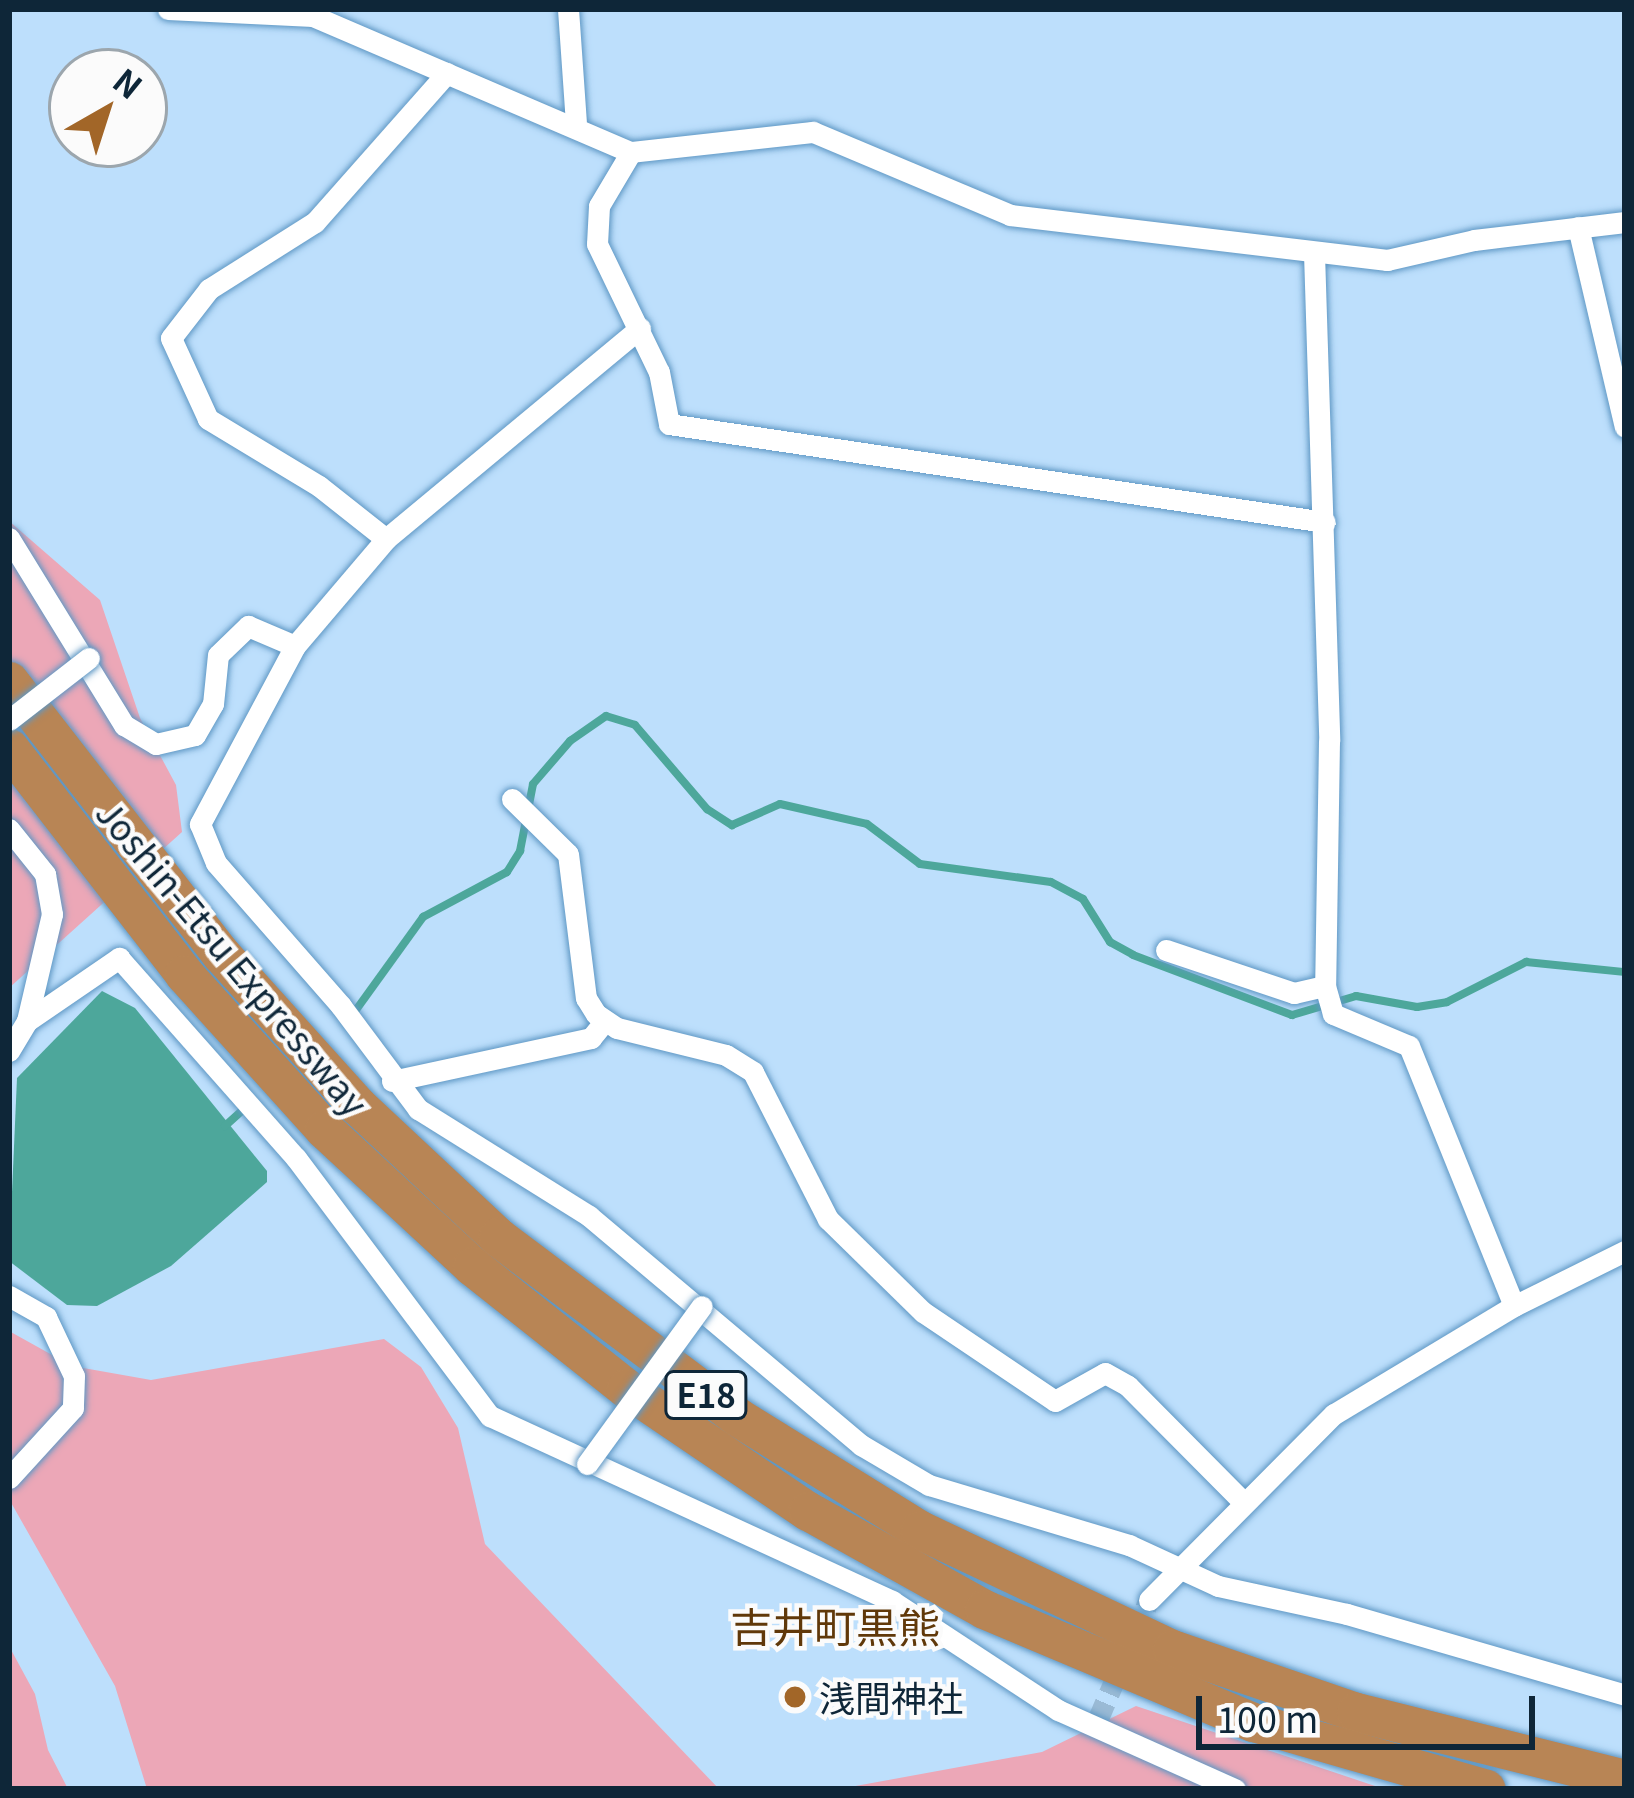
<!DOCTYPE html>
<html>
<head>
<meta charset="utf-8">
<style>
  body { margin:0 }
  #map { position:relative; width:1634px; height:1798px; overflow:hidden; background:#bddffc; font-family:Georgia,"Noto Sans JP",serif }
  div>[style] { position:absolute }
  .green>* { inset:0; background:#eca7b7 }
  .water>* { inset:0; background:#4da79b }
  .stream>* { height:8px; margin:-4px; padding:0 4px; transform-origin:4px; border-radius:4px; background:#4da79b }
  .street-tunnel>* { height:21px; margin-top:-10.5px; transform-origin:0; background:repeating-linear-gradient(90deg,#9abad5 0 21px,transparent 0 31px) }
  .roads { filter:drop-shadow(0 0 3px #5e97c4) drop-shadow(0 0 3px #5e97c4) }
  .street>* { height:21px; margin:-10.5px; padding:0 10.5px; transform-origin:10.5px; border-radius:10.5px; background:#fff }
  .highway>* { height:39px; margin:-19.5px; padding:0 19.5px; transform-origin:19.5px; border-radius:19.5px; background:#b88555 }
  .bridges { filter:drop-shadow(0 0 3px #5e97c4) drop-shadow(0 0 3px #5e97c4) }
  .street-bridge>* { height:21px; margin:-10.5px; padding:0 10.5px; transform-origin:10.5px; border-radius:10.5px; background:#fff }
  .dots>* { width:33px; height:33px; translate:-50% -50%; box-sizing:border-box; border:6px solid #fbfbfb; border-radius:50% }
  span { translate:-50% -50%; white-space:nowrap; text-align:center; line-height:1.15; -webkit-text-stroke:9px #fbfbfb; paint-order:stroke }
  .shield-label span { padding:3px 9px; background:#fbfbfb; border:3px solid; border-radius:9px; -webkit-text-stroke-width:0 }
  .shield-label { font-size:33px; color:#0e2638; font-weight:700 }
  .street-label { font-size:36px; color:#0e2638 }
  .poi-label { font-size:36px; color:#0e2638 }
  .left { translate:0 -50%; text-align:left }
  .quarter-label { font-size:42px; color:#603809 }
  .frame { position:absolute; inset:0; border:12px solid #0e2638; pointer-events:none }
  .north { position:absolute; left:48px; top:48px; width:120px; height:120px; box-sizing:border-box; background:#fbfbfb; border:3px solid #9ca6ad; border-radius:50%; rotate:39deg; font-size:33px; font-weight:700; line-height:48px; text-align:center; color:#0e2638 }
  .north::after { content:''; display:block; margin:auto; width:42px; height:54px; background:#a26628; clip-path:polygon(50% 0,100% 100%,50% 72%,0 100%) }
  .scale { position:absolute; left:1196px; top:1696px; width:339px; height:54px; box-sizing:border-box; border:6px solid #0e2638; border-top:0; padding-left:15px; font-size:36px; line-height:42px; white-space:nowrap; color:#0e2638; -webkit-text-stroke:9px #fbfbfb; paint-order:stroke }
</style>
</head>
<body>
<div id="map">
  <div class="green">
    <i style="clip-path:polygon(9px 521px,100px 600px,140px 718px,176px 785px,182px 832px,9px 988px)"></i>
    <i style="clip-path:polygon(9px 1331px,72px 1366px,151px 1380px,384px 1339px,421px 1367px,458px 1428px,485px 1544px,719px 1789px,147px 1789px,115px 1686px,9px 1499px)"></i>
    <i style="clip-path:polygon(9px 1646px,35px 1694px,48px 1750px,68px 1789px,9px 1789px)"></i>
    <i style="clip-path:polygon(1136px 1706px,1384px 1789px,839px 1789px,1042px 1752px)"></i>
  </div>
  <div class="water">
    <i style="clip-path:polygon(102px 991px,135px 1008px,267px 1171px,267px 1182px,171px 1266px,97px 1306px,67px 1305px,9px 1261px,17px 1078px)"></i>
  </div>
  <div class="stream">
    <i style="left:356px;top:1010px;width:115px;rotate:-54.2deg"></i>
    <i style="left:423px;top:917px;width:95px;rotate:-28.2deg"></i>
    <i style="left:507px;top:872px;width:25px;rotate:-58deg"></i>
    <i style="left:520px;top:851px;width:68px;rotate:-79deg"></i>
    <i style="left:533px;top:784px;width:57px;rotate:-49.3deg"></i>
    <i style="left:570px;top:741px;width:44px;rotate:-34.8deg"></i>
    <i style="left:606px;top:716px;width:30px;rotate:17deg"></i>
    <i style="left:635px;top:725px;width:111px;rotate:49.4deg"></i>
    <i style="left:707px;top:809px;width:30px;rotate:33deg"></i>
    <i style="left:732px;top:825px;width:52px;rotate:-23.6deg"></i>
    <i style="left:780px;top:804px;width:89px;rotate:12.9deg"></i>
    <i style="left:867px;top:824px;width:66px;rotate:37deg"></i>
    <i style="left:920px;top:864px;width:132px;rotate:7.8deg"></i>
    <i style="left:1051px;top:882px;width:36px;rotate:28deg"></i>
    <i style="left:1083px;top:899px;width:51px;rotate:57.9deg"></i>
    <i style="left:1110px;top:942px;width:26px;rotate:29deg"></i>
    <i style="left:1133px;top:955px;width:170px;rotate:20.7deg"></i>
    <i style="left:1292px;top:1015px;width:67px;rotate:-16.5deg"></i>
    <i style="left:1356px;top:996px;width:62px;rotate:10.2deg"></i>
    <i style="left:1417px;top:1007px;width:30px;rotate:-9deg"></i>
    <i style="left:1447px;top:1002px;width:89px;rotate:-26.9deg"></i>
    <i style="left:1526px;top:962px;width:100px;rotate:5.8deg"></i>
    <i style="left:225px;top:1126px;width:25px;rotate:-42deg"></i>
  </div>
  <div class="street-tunnel">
    <i style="left:1097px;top:1722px;width:133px;rotate:-66.9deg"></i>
  </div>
  <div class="roads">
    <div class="street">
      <i style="left:168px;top:9px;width:145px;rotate:2.8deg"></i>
      <i style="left:313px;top:16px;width:346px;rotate:23.2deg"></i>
      <i style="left:631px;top:152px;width:183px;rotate:-6.3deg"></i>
      <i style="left:813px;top:132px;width:214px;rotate:22.8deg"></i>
      <i style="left:1010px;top:215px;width:380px;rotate:6.8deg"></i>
      <i style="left:1387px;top:260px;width:89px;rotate:-12.9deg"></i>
      <i style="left:1474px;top:240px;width:152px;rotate:-6.8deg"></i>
      <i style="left:568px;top:9px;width:113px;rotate:86deg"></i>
      <i style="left:631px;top:152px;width:63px;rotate:120.7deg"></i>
      <i style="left:599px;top:206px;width:38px;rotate:93deg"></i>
      <i style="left:597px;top:244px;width:142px;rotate:64.2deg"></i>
      <i style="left:659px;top:372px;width:53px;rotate:79.1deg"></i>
      <i style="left:669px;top:424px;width:663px;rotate:8.5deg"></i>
      <i style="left:1578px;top:227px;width:205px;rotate:76.8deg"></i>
      <i style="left:1314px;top:253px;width:488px;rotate:88.2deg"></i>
      <i style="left:1329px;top:741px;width:245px;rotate:90.9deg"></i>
      <i style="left:1325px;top:986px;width:29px;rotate:74deg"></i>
      <i style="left:1333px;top:1014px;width:82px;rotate:22.8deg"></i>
      <i style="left:1409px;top:1046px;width:280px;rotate:68deg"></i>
      <i style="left:640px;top:328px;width:330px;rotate:140.3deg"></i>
      <i style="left:386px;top:539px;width:140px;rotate:130.4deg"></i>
      <i style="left:295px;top:646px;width:202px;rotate:118.1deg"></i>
      <i style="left:200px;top:824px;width:42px;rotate:67.7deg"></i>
      <i style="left:216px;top:863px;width:190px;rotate:48.8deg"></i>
      <i style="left:341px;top:1006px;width:129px;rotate:53.2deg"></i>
      <i style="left:418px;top:1109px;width:202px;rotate:32deg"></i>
      <i style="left:589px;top:1216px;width:356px;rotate:40.1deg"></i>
      <i style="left:861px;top:1445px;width:79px;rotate:30.5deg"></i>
      <i style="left:929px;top:1485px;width:209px;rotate:16.7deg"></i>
      <i style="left:1129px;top:1545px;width:98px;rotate:24.7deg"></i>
      <i style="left:1218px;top:1586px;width:132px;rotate:12.2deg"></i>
      <i style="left:1347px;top:1614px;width:290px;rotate:16.2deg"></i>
      <i style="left:9px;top:538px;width:220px;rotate:58.4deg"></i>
      <i style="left:124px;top:725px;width:37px;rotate:31deg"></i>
      <i style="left:156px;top:744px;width:40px;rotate:-13deg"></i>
      <i style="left:195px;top:735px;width:36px;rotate:-60deg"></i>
      <i style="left:213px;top:704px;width:49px;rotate:-84.2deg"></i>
      <i style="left:218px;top:655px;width:42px;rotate:-44deg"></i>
      <i style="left:248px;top:626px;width:51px;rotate:23.1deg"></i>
      <i style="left:386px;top:539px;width:85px;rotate:-141.7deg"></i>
      <i style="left:319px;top:486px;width:130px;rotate:-148.9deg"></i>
      <i style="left:208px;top:419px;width:89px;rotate:-114.6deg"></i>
      <i style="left:171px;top:338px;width:62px;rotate:-52.2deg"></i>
      <i style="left:209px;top:289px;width:125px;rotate:-32.3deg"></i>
      <i style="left:315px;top:222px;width:199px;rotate:-48.5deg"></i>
      <i style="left:512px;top:799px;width:78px;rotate:44.5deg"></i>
      <i style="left:568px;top:854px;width:145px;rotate:82.9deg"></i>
      <i style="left:586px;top:998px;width:19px;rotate:58deg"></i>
      <i style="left:596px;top:1014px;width:25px;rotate:34deg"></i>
      <i style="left:617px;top:1028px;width:112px;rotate:13.9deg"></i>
      <i style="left:726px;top:1055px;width:32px;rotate:32deg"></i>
      <i style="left:753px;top:1072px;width:165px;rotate:63deg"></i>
      <i style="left:828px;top:1219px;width:133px;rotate:44.4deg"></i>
      <i style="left:923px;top:1312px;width:159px;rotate:34deg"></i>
      <i style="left:1055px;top:1401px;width:57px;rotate:-29.2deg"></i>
      <i style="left:1105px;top:1373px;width:26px;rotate:29deg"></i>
      <i style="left:1128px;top:1386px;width:165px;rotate:45.2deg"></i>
      <i style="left:9px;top:829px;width:58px;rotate:51.3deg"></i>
      <i style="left:45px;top:874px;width:41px;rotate:80.1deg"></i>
      <i style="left:52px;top:914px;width:110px;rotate:103.2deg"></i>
      <i style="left:27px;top:1021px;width:35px;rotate:121deg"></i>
      <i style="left:1166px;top:950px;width:135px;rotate:18.6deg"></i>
      <i style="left:1294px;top:993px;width:32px;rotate:-13deg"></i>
      <i style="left:27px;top:1021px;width:112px;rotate:-34.4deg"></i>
      <i style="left:119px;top:958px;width:267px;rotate:48.5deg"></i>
      <i style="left:296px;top:1158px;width:323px;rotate:53.1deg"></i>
      <i style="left:490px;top:1416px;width:443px;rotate:24.7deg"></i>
      <i style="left:892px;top:1601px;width:199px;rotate:33.3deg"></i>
      <i style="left:1058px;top:1710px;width:194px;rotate:24.1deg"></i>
      <i style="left:392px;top:1081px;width:204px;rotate:-12.2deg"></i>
      <i style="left:591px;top:1038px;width:22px;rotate:-51deg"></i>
      <i style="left:9px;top:1296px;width:43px;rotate:29.6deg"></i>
      <i style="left:46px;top:1317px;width:65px;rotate:64.6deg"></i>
      <i style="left:74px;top:1376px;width:32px;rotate:92deg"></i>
      <i style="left:73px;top:1408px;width:95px;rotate:132.4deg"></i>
      <i style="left:1149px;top:1600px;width:262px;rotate:-45.2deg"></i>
      <i style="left:1334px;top:1414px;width:210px;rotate:-31deg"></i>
      <i style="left:1514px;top:1306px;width:124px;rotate:-26.4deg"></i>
    </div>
    <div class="highway">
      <i style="left:9px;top:681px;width:346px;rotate:52.2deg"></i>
      <i style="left:221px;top:954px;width:205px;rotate:48deg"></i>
      <i style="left:358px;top:1106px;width:192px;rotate:43.1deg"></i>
      <i style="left:498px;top:1237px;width:298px;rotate:36.9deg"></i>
      <i style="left:736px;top:1416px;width:216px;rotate:31.8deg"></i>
      <i style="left:920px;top:1530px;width:279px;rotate:25.3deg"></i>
      <i style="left:1172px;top:1649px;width:194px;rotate:18.9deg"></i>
      <i style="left:1356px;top:1712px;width:277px;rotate:14deg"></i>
      <i style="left:9px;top:748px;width:286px;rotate:52.2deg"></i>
      <i style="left:184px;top:974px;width:209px;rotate:47.9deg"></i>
      <i style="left:324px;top:1129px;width:202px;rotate:42.8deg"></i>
      <i style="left:472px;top:1266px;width:196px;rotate:38.4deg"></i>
      <i style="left:626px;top:1388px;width:220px;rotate:34.1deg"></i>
      <i style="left:808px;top:1511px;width:201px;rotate:29.1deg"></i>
      <i style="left:984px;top:1609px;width:292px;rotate:22.8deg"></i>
      <i style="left:1253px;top:1722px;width:242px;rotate:16deg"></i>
    </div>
  </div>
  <div class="bridges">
    <div class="street-bridge">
      <i style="left:9px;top:720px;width:101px;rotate:-37.8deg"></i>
      <i style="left:587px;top:1464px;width:195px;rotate:-54deg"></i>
    </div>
  </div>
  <div class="dots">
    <i style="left:795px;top:1697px;background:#a26628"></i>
  </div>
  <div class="shield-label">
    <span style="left:706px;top:1395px">E18</span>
  </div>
  <div class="street-label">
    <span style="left:233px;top:957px;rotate:50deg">Joshin-Etsu Expressway</span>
  </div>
  <div class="poi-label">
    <span class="left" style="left:819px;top:1697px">浅間神社</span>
  </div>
  <div class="quarter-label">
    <span style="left:835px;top:1625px">吉井町黒熊</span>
  </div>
  <div class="frame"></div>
  <div class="north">N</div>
  <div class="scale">100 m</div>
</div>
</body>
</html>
